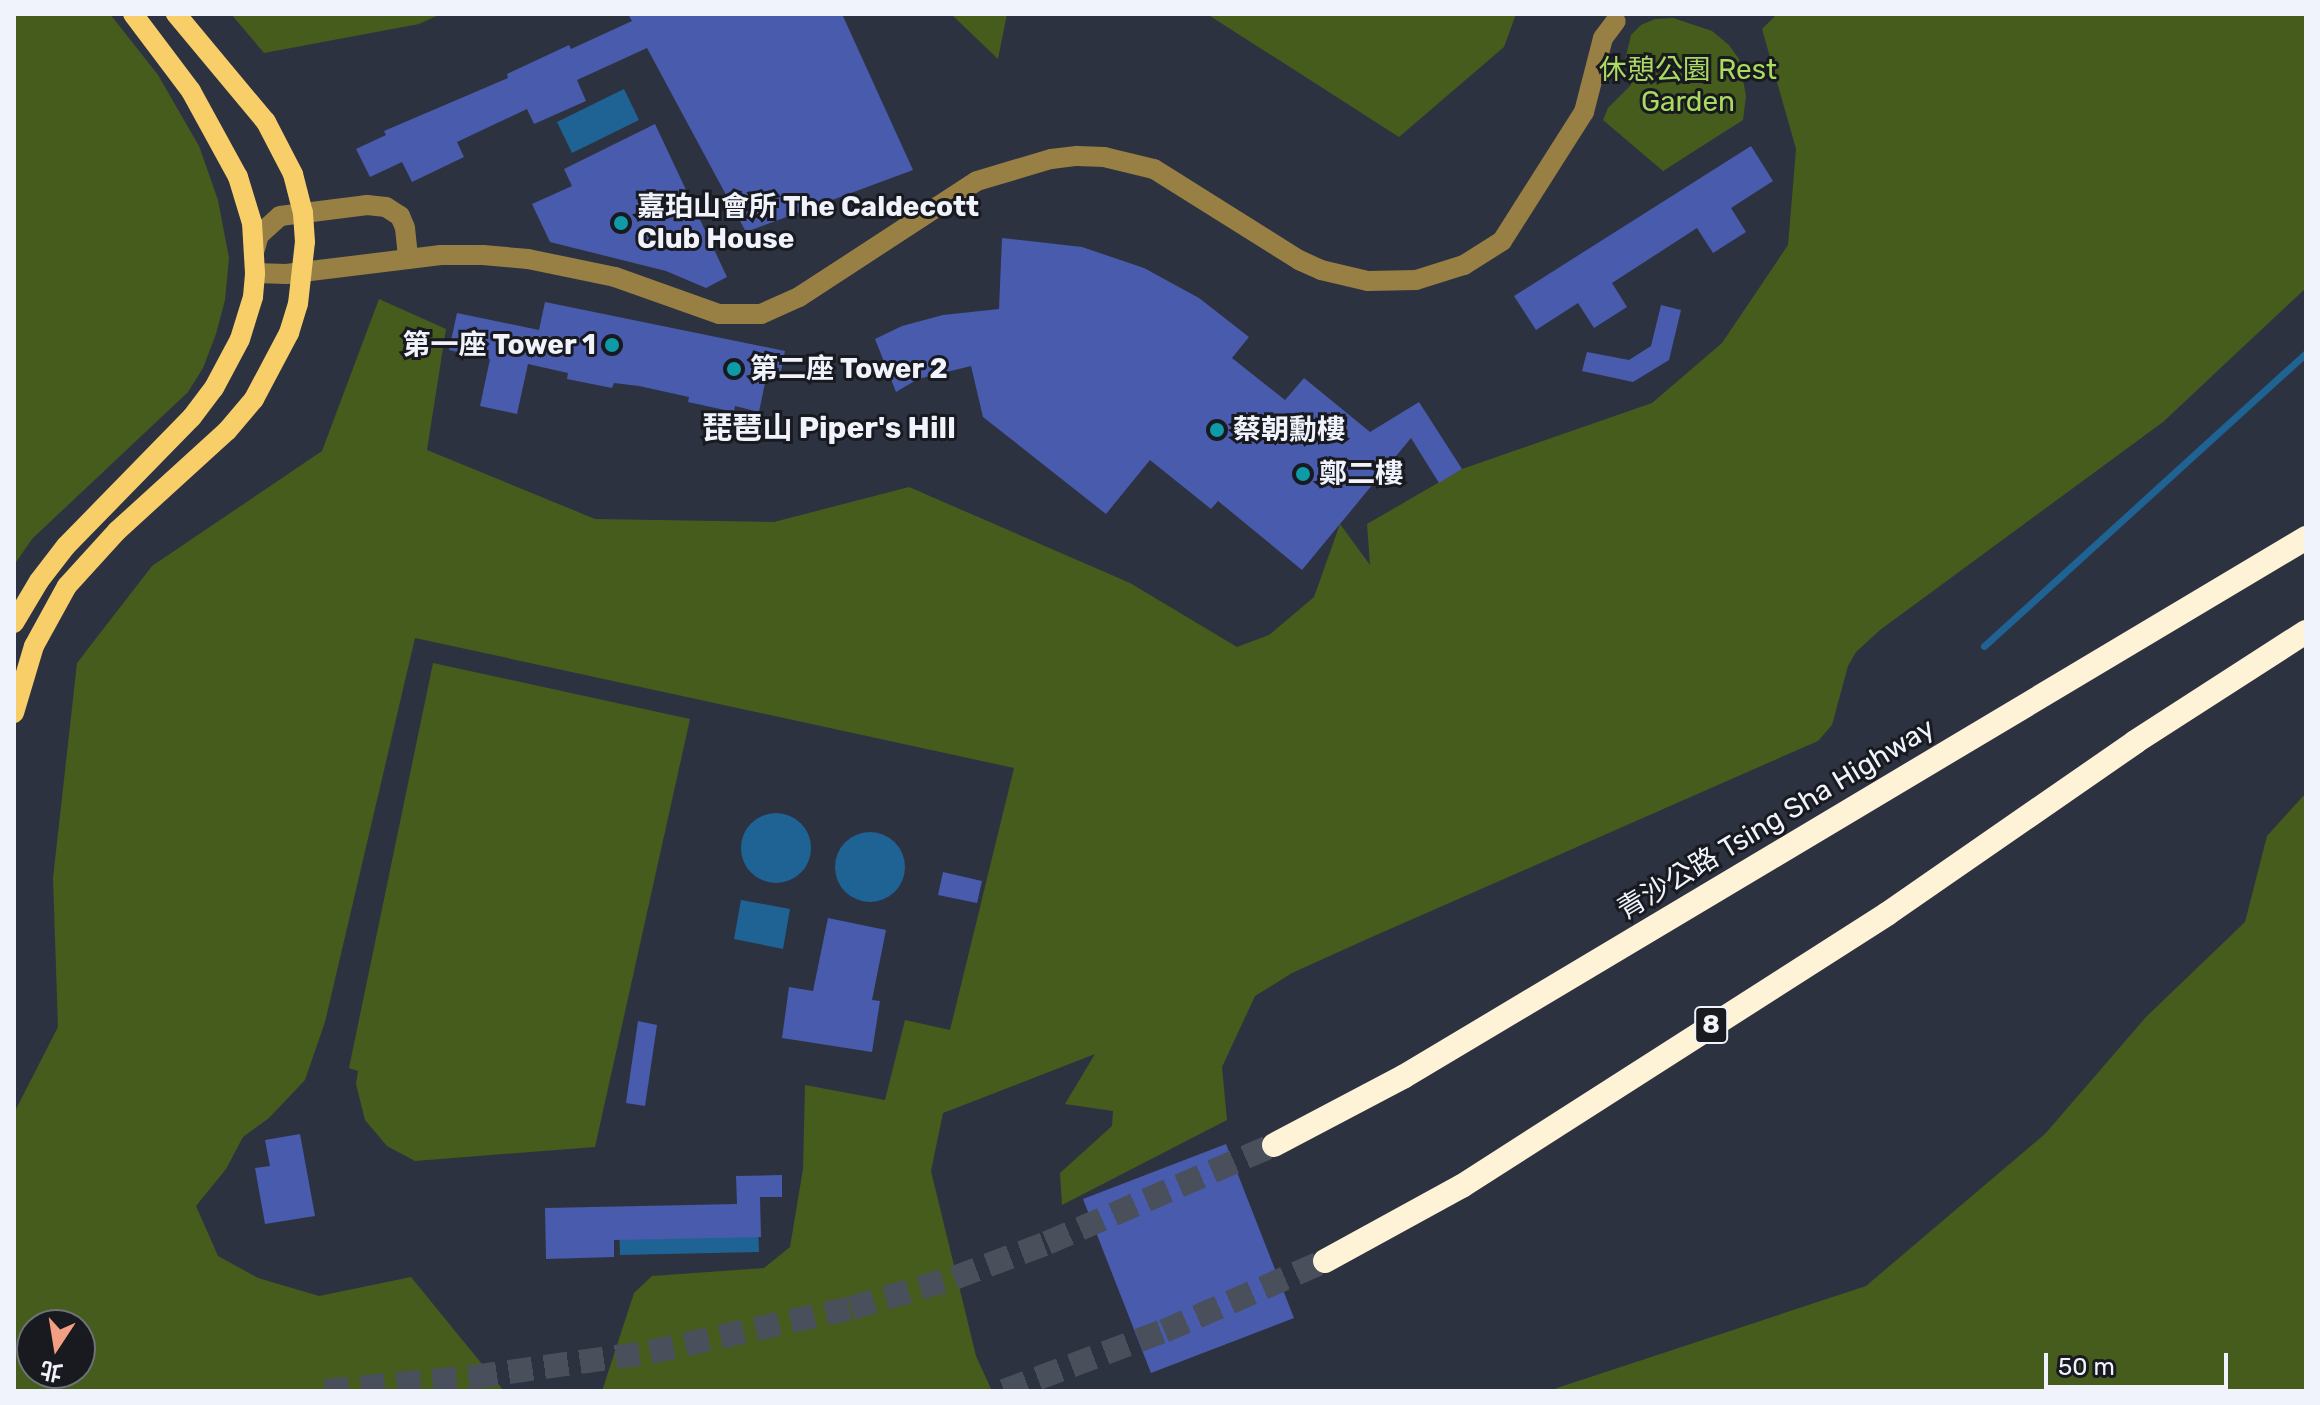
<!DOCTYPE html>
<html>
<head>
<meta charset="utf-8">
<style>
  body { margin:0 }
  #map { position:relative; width:2320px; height:1405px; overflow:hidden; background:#2d3240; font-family:Rubik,"Noto Sans TC",sans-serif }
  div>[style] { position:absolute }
  .green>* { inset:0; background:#455c1d }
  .water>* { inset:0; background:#1f6394 }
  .round { border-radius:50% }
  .stream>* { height:7px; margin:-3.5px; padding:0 3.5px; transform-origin:3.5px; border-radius:3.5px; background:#1f6394 }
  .building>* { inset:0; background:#495bac }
  .highway-tunnel>* { height:24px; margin-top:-12px; transform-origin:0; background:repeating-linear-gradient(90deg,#4a4f5c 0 24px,transparent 0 36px) }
  .minor>* { height:20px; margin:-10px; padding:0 10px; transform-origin:10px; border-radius:10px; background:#987f43 }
  .major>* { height:20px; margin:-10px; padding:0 10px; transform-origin:10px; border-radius:10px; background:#f7ce68 }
  .highway>* { height:24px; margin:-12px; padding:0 12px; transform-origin:12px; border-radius:12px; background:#fef2d7 }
  .dots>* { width:22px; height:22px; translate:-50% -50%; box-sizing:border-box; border:4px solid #181a20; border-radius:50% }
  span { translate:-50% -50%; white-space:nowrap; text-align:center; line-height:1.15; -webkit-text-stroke:6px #181a20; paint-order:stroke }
  .shield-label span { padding:2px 6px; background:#181a20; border:2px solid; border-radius:6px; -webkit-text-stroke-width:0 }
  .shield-label { font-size:26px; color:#f0f3fc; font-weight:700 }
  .park-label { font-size:28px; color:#abda60 }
  .poi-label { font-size:28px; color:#f0f3fc; font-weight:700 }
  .left { translate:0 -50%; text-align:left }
  .right { translate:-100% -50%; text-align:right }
  .street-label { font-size:28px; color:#f0f3fc }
  .neighbourhood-label { font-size:30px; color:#f0f3fc; font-weight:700 }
  .frame { position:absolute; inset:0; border:16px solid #f0f3fc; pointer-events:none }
  .north { position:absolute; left:16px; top:1309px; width:80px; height:80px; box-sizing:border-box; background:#181a20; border:2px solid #6e7178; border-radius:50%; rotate:192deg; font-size:22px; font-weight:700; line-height:32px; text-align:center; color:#f0f3fc }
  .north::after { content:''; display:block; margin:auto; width:28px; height:36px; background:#f39f83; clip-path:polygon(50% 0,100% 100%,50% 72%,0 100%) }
  .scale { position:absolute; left:2044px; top:1353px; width:184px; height:36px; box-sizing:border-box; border:4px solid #f0f3fc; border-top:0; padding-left:10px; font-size:24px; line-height:28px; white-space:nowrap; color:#f0f3fc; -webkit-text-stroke:6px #181a20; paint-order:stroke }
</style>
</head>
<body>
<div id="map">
  <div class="green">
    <i style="clip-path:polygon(14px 14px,110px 14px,158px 75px,199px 146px,218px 200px,229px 258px,225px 300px,216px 334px,203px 368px,188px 392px,32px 539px,14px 565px)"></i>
    <i style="clip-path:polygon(231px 14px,441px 14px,419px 24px,264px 53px)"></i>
    <i style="clip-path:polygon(951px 14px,1007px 14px,998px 59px)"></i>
    <i style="clip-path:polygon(1207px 14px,1516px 14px,1504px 47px,1399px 137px)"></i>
    <i style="clip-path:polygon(evenodd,1777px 14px,2306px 14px,2306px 288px,2163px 422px,1880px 630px,1856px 652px,1848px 666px,1832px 725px,1818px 741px,1365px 940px,1292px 973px,1255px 996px,1222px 1067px,1227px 1120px,1062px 1205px,1060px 1173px,1112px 1126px,1113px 1111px,1065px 1104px,1095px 1054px,943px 1113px,931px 1171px,976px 1356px,992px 1391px,602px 1391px,634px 1293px,652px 1276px,764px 1268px,790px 1247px,803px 1169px,805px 1085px,885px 1100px,905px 1020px,950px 1030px,1014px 768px,415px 638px,325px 1022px,305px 1080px,269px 1118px,243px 1137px,226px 1169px,196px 1206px,218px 1256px,258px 1278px,319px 1296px,411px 1277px,504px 1391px,14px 1391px,14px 1113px,58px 1027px,53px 878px,77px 663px,152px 566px,322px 451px,379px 299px,446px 329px,427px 450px,595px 519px,774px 522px,909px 487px,1130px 583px,1237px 647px,1269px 635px,1314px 597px,1340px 524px,1370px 565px,1367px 524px,1462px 469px,1652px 403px,1722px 343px,1788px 245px,1796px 149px,1762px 29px,1777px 14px,32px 1325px,80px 1325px,80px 1373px,32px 1373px,32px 1325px)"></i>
    <i style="clip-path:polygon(1673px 18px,1712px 31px,1729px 45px,1739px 59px,1746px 96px,1743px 120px,1663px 171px,1603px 120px,1608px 108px,1631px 85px,1625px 60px,1631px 35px,1641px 25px,1655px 19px)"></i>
    <i style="clip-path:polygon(433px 663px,690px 719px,595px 1147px,415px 1161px,387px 1146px,365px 1120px,356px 1084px,358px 1071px,349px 1068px)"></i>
    <i style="clip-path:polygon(2306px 793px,2306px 1391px,1548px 1391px,1866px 1286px,2045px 1134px,2146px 1017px,2245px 922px,2267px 836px)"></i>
  </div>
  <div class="water">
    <i style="clip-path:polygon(624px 89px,639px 120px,572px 153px,557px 122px)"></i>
    <i class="round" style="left:741px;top:813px;width:70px;height:70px"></i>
    <i class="round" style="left:835px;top:832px;width:70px;height:70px"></i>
    <i style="clip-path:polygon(741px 900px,790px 909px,783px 949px,734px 939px)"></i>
    <i style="clip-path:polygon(758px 1224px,759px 1252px,620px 1255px,619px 1227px)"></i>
  </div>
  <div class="stream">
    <i style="left:1984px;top:646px;width:435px;rotate:-42.3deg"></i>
  </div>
  <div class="building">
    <i style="clip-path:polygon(628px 14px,842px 14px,913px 170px,746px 232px,647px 48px,577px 80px,586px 101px,534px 124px,527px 109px,495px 124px,457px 142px,464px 157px,412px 182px,402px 162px,370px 177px,356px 149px,386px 135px,384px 131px,508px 78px,507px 74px,569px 45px,571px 49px,632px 21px)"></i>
    <i style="clip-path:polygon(655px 124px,727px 277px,706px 288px,666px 271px,550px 242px,532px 204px,572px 186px,564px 169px)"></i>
    <i style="clip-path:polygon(1751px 146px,1773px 181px,1731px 208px,1746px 232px,1713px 253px,1697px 228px,1612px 283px,1627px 307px,1594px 328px,1578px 303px,1536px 330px,1514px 296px)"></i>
    <i style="clip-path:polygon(1002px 238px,1082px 247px,1144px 268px,1199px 298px,1249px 337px,1232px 358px,1285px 400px,1304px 378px,1370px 432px,1419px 402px,1462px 469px,1439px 483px,1411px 438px,1302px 570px,1218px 501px,1211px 509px,1150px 460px,1106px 514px,983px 417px,971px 366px,918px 379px,896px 392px,875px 339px,902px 326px,943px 315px,999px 309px)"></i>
    <i style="clip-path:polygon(545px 302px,785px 351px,779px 381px,766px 378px,759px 412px,735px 406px,734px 412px,688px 402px,689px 397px,639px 386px,614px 383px,612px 388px,567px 379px,568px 373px,528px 364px,517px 414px,480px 406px,490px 359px,449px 350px,457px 313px,539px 330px)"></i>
    <i style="clip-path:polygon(1661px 305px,1681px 310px,1669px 360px,1633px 382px,1582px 371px,1587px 352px,1629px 360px,1651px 346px)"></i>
    <i style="clip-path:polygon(943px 872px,982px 881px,977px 903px,938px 895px)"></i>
    <i style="clip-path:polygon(828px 918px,886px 930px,872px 1000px,880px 1001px,872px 1052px,782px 1038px,789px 987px,813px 991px)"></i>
    <i style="clip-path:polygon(638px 1021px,657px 1025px,645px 1106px,626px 1103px)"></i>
    <i style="clip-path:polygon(300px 1134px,315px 1216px,265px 1224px,255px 1168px,270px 1166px,265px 1140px)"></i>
    <i style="clip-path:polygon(1226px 1144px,1294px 1318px,1151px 1373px,1083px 1199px)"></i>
    <i style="clip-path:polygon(782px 1175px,782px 1197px,760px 1197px,761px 1237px,614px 1240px,614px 1257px,546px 1259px,545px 1208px,737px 1204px,736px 1176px)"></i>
  </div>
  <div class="highway-tunnel">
    <i style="left:325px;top:1391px;width:149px;rotate:-5.4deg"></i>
    <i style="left:473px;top:1377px;width:179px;rotate:-8deg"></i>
    <i style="left:650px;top:1352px;width:206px;rotate:-12.3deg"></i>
    <i style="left:851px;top:1308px;width:107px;rotate:-16.2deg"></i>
    <i style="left:954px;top:1278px;width:99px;rotate:-20.6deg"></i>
    <i style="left:1047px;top:1243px;width:247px;rotate:-23.4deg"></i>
    <i style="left:1004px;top:1391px;width:171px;rotate:-20.6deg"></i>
    <i style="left:1164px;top:1331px;width:176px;rotate:-23.5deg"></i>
  </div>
  <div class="minor">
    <i style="left:255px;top:249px;width:15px;rotate:-74deg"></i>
    <i style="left:259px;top:235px;width:28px;rotate:-42deg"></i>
    <i style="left:280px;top:216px;width:88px;rotate:-7.2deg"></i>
    <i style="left:367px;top:205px;width:19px;rotate:6deg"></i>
    <i style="left:386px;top:207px;width:17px;rotate:33deg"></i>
    <i style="left:400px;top:216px;width:13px;rotate:67deg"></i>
    <i style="left:405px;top:228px;width:31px;rotate:84deg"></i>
    <i style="left:255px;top:273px;width:31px;rotate:2deg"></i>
    <i style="left:286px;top:274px;width:156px;rotate:-7deg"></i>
    <i style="left:441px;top:255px;width:42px"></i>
    <i style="left:483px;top:255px;width:45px;rotate:5.1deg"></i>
    <i style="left:528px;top:259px;width:89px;rotate:11.7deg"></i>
    <i style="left:615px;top:277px;width:110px;rotate:19.6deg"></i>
    <i style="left:719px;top:314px;width:42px"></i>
    <i style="left:761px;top:314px;width:42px;rotate:-24.1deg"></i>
    <i style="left:799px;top:297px;width:212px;rotate:-33.1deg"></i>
    <i style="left:977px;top:181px;width:77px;rotate:-16.6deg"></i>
    <i style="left:1051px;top:159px;width:26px;rotate:-7deg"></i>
    <i style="left:1077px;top:156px;width:27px;rotate:2deg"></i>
    <i style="left:1104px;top:157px;width:51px;rotate:13.5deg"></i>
    <i style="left:1154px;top:169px;width:171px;rotate:32.1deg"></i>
    <i style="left:1299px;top:260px;width:24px;rotate:24deg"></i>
    <i style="left:1321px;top:270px;width:48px;rotate:13.2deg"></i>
    <i style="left:1368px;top:281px;width:48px;rotate:-1.2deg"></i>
    <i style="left:1416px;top:280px;width:50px;rotate:-17.4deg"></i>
    <i style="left:1464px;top:265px;width:45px;rotate:-32.3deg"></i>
    <i style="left:1502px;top:241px;width:153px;rotate:-57.6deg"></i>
    <i style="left:1584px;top:112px;width:76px;rotate:-75.6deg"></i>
    <i style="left:1603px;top:38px;width:21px;rotate:-53deg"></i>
  </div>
  <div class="major">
    <i style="left:14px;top:623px;width:49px;rotate:-59.2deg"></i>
    <i style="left:39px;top:581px;width:44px;rotate:-52.4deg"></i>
    <i style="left:66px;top:546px;width:180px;rotate:-45.7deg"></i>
    <i style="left:192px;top:417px;width:36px;rotate:-53deg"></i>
    <i style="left:214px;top:388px;width:55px;rotate:-62deg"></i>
    <i style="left:240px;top:339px;width:44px;rotate:-72.8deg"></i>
    <i style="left:253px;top:297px;width:24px;rotate:-85deg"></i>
    <i style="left:255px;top:273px;width:50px;rotate:-93.4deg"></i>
    <i style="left:252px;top:223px;width:48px;rotate:-106.9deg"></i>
    <i style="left:238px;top:177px;width:98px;rotate:-118.7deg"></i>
    <i style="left:191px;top:91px;width:96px;rotate:-127deg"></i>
    <i style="left:14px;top:713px;width:70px;rotate:-73.4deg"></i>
    <i style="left:34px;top:646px;width:68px;rotate:-61.2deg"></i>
    <i style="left:67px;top:586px;width:74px;rotate:-47.7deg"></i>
    <i style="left:117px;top:531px;width:149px;rotate:-42.3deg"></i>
    <i style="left:227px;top:431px;width:42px;rotate:-49.8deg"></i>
    <i style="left:254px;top:399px;width:75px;rotate:-62.1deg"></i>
    <i style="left:289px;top:333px;width:30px;rotate:-73deg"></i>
    <i style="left:298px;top:304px;width:62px;rotate:-83.6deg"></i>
    <i style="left:305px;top:242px;width:29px;rotate:-94deg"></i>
    <i style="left:303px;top:213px;width:40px;rotate:-104.4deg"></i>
    <i style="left:293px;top:174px;width:59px;rotate:-117.4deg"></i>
    <i style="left:266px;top:122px;width:141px;rotate:-129.8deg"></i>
  </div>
  <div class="highway">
    <i style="left:1274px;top:1145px;width:146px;rotate:-27.8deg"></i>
    <i style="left:1403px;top:1077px;width:1052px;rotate:-30.83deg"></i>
    <i style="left:1325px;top:1261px;width:156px;rotate:-28.7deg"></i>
    <i style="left:1462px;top:1186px;width:505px;rotate:-32.62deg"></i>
    <i style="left:1887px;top:914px;width:302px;rotate:-34.7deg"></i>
    <i style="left:2135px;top:742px;width:203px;rotate:-32.8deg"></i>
  </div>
  <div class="dots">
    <i style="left:621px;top:223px;background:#0f9aa8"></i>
    <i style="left:612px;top:345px;background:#0f9aa8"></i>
    <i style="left:734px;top:369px;background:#0f9aa8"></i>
    <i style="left:1217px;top:430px;background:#0f9aa8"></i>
    <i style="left:1303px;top:474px;background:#0f9aa8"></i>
  </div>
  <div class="shield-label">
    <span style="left:1711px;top:1025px">8</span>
  </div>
  <div class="park-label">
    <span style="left:1688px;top:86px">休憩公園 Rest<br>Garden</span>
  </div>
  <div class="poi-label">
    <span class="left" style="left:637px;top:223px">嘉珀山會所 The Caldecott<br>Club House</span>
    <span class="right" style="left:596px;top:345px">第一座 Tower 1</span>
    <span class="left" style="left:750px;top:369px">第二座 Tower 2</span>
    <span class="left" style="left:1233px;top:430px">蔡朝勳樓</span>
    <span class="left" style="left:1319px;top:474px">鄭二樓</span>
  </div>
  <div class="street-label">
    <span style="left:1776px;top:819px;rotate:-31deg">青沙公路 Tsing Sha Highway</span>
  </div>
  <div class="neighbourhood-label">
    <span style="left:829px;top:428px">琵琶山 Piper's Hill</span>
  </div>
  <div class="frame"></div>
  <div class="north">北</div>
  <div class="scale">50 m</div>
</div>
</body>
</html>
